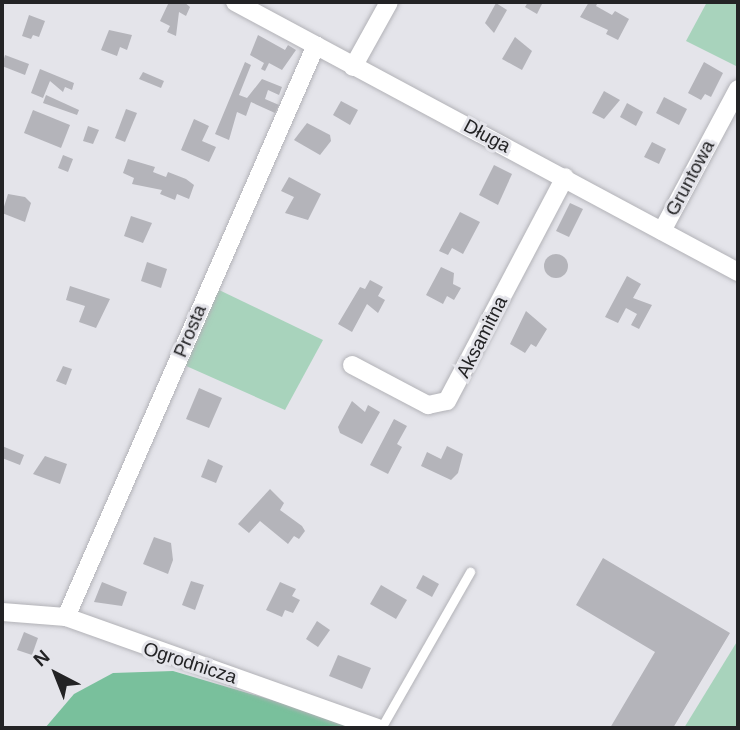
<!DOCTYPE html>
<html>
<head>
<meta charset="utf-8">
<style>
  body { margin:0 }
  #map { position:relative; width:740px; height:730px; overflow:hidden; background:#e4e4ea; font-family:Arial,sans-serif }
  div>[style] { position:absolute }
  .green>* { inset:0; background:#a8d3bc }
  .forest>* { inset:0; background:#79c09c }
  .building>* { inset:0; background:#b4b4ba }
  .round { border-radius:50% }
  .roads { filter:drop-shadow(0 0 2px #b2b2b7) drop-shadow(0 0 2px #b2b2b7) }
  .service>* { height:9px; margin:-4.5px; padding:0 4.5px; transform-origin:4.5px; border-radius:4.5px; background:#fff }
  .minor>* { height:18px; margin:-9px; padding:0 9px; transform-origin:9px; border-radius:9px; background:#fff }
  span { translate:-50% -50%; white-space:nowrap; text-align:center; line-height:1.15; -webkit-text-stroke:6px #e4e4ea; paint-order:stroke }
  .street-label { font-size:19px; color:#232325 }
  .frame { position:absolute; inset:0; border:4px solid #232325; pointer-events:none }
  .north { position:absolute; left:21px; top:639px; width:70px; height:70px; -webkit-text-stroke:5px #e4e4ea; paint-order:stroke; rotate:318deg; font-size:19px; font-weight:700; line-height:28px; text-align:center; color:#232325 }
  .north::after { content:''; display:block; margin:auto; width:24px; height:32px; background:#232325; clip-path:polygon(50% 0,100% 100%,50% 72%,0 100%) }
</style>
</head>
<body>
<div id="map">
  <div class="green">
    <i style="clip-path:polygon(707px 2px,738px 2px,738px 67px,686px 41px)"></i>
    <i style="clip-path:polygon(217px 289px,323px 340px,285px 410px,184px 365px)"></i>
    <i style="clip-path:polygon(738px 640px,738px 728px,684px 728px)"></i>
  </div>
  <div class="forest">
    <i style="clip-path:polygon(173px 671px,353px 724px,360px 728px,45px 728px,74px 694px,113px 673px)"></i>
  </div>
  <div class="building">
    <i style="clip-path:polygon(169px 2px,184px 2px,190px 7px,186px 16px,179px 12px,176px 36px,167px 32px,170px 26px,160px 21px)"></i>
    <i style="clip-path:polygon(528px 2px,543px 2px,537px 14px,525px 7px)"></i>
    <i style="clip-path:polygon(589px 2px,598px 2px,596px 6px,612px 15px,615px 11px,629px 19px,618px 40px,606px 34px,608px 30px,580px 17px)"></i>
    <i style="clip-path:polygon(496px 3px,507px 10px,494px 33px,485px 23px)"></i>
    <i style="clip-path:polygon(29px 15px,45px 21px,39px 37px,33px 35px,31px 39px,22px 36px)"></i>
    <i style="clip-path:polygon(109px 30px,132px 35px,127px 50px,120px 47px,117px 56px,101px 50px)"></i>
    <i style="clip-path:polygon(258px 35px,285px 50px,288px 45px,296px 50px,282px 70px,269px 63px,265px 71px,261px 69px,264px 63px,250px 55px)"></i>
    <i style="clip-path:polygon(515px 37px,532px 51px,522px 70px,502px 59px)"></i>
    <i style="clip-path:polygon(5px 55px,29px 64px,25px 75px,2px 66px)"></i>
    <i style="clip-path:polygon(245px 62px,251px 65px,239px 95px,247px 98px,262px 79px,282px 87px,279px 95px,268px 90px,265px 99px,279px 105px,275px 113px,251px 102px,246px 116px,237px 112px,229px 140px,215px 134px)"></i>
    <i style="clip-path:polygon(704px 62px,723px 73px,711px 97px,705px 94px,701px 100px,688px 93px)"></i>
    <i style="clip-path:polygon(40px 69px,74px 83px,72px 90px,65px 87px,63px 92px,50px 81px,43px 98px,31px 93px)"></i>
    <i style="clip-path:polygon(143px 72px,164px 81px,161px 88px,139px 79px)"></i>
    <i style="clip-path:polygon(604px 91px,620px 100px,604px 119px,592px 113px)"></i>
    <i style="clip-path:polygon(46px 95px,79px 110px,77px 115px,43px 103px)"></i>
    <i style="clip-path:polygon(664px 97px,687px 109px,679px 125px,656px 113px)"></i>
    <i style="clip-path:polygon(341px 101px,358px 110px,350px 125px,333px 115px)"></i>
    <i style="clip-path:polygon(627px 103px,643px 112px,636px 126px,620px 117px)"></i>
    <i style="clip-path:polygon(126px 109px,137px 113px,125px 142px,115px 138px)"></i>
    <i style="clip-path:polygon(33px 110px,70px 125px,61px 148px,24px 133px)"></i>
    <i style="clip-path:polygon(194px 119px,209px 126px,202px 141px,216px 147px,209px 162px,181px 150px)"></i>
    <i style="clip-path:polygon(307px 123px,330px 135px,331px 141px,320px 155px,294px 140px)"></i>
    <i style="clip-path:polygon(88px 126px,99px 130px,93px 144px,83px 141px)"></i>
    <i style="clip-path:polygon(652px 142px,666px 149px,659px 164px,644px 157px)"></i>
    <i style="clip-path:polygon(63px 155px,73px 159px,68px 172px,58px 168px)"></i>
    <i style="clip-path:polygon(128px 159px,155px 167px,153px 172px,166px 177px,168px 172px,186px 179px,194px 185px,189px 199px,177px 194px,175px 200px,160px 194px,162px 190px,132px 184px,134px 178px,123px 173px)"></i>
    <i style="clip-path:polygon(494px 165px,512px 174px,498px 205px,479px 195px)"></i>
    <i style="clip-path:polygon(289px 177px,321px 194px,308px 220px,285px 213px,294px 197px,281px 191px)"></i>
    <i style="clip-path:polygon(8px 194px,25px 197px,31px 203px,25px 222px,2px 213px)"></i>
    <i style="clip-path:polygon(570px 203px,583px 209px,569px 237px,556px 231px)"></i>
    <i style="clip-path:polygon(460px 212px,480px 222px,463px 254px,452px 248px,448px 255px,439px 251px)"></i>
    <i style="clip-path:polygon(131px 216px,152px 223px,143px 243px,124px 236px)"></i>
    <i class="round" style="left:544px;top:254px;width:24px;height:24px"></i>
    <i style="clip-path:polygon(147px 262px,167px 269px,161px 288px,141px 281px)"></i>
    <i style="clip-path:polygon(441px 267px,454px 273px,453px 284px,461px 288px,454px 300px,447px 296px,443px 304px,426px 295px)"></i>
    <i style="clip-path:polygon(627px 276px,641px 284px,633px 298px,652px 305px,639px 329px,631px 325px,637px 314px,626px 308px,618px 323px,605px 317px)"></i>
    <i style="clip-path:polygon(370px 280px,383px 287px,378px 296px,385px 300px,378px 313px,367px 304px,352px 332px,338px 324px,360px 287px,365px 289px)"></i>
    <i style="clip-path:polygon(70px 286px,110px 299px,96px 328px,79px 322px,85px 306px,66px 300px)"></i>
    <i style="clip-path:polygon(526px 311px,547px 329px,536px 347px,531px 344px,525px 353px,510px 344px)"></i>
    <i style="clip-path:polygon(63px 366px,72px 369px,66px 385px,56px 381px)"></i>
    <i style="clip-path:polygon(199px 388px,222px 398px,209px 428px,186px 419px)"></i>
    <i style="clip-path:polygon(352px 401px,365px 412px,368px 405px,380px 412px,362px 444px,340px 433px,338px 427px)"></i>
    <i style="clip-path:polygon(394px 419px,407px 426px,397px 444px,402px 447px,388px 474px,370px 465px)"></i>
    <i style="clip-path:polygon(2px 446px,24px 455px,20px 465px,2px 458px)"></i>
    <i style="clip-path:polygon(447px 446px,463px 454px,458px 473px,451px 480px,421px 466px,427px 452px,441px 459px)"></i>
    <i style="clip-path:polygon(45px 456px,67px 464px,60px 484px,33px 474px)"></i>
    <i style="clip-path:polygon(208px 459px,223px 466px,216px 483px,201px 477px)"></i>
    <i style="clip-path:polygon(270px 489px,284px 503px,280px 510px,302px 526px,305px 531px,299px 539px,294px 536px,288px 544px,260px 521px,249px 533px,238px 524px)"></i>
    <i style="clip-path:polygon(154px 537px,171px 543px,173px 560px,168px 574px,143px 564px)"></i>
    <i style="clip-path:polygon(603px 558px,730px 633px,673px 728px,610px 728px,655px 652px,576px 605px)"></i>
    <i style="clip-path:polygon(423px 575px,439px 584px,432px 597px,416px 588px)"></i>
    <i style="clip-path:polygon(191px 581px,204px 585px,195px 610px,182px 605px)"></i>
    <i style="clip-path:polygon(102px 582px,127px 592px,122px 606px,94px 602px)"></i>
    <i style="clip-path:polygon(280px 582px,296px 589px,292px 596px,300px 600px,293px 613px,285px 610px,282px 617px,266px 610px)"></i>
    <i style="clip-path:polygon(381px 585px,407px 600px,396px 619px,370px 604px)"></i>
    <i style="clip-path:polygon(317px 621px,330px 630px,318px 647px,306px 639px)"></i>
    <i style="clip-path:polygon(24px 632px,38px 638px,32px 655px,17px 650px)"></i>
    <i style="clip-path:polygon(338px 655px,371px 668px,362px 689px,329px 676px)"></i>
  </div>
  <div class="roads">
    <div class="service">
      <i style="left:381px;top:728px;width:180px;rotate:-60.3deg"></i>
    </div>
    <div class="minor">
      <i style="left:235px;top:2px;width:571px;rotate:28.23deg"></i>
      <i style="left:353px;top:67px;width:74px;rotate:-61deg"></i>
      <i style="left:662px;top:231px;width:161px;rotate:-61.8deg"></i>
      <i style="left:352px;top:365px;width:86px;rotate:27.8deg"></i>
      <i style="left:428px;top:405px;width:19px;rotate:-12deg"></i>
      <i style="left:447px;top:401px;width:253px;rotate:-62.2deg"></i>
      <i style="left:2px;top:612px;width:64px;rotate:4.5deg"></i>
      <i style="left:66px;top:617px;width:330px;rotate:19.6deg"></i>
      <i style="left:66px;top:617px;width:624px;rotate:-66.39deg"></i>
    </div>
  </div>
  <div class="street-label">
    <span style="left:487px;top:136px;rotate:28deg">Długa</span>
    <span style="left:690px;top:178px;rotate:-62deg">Gruntowa</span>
    <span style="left:190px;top:331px;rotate:-67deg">Prosta</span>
    <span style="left:482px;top:337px;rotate:-63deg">Aksamitna</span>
    <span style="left:190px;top:663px;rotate:18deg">Ogrodnicza</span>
  </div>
  <div class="frame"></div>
  <div class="north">N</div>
</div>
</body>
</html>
